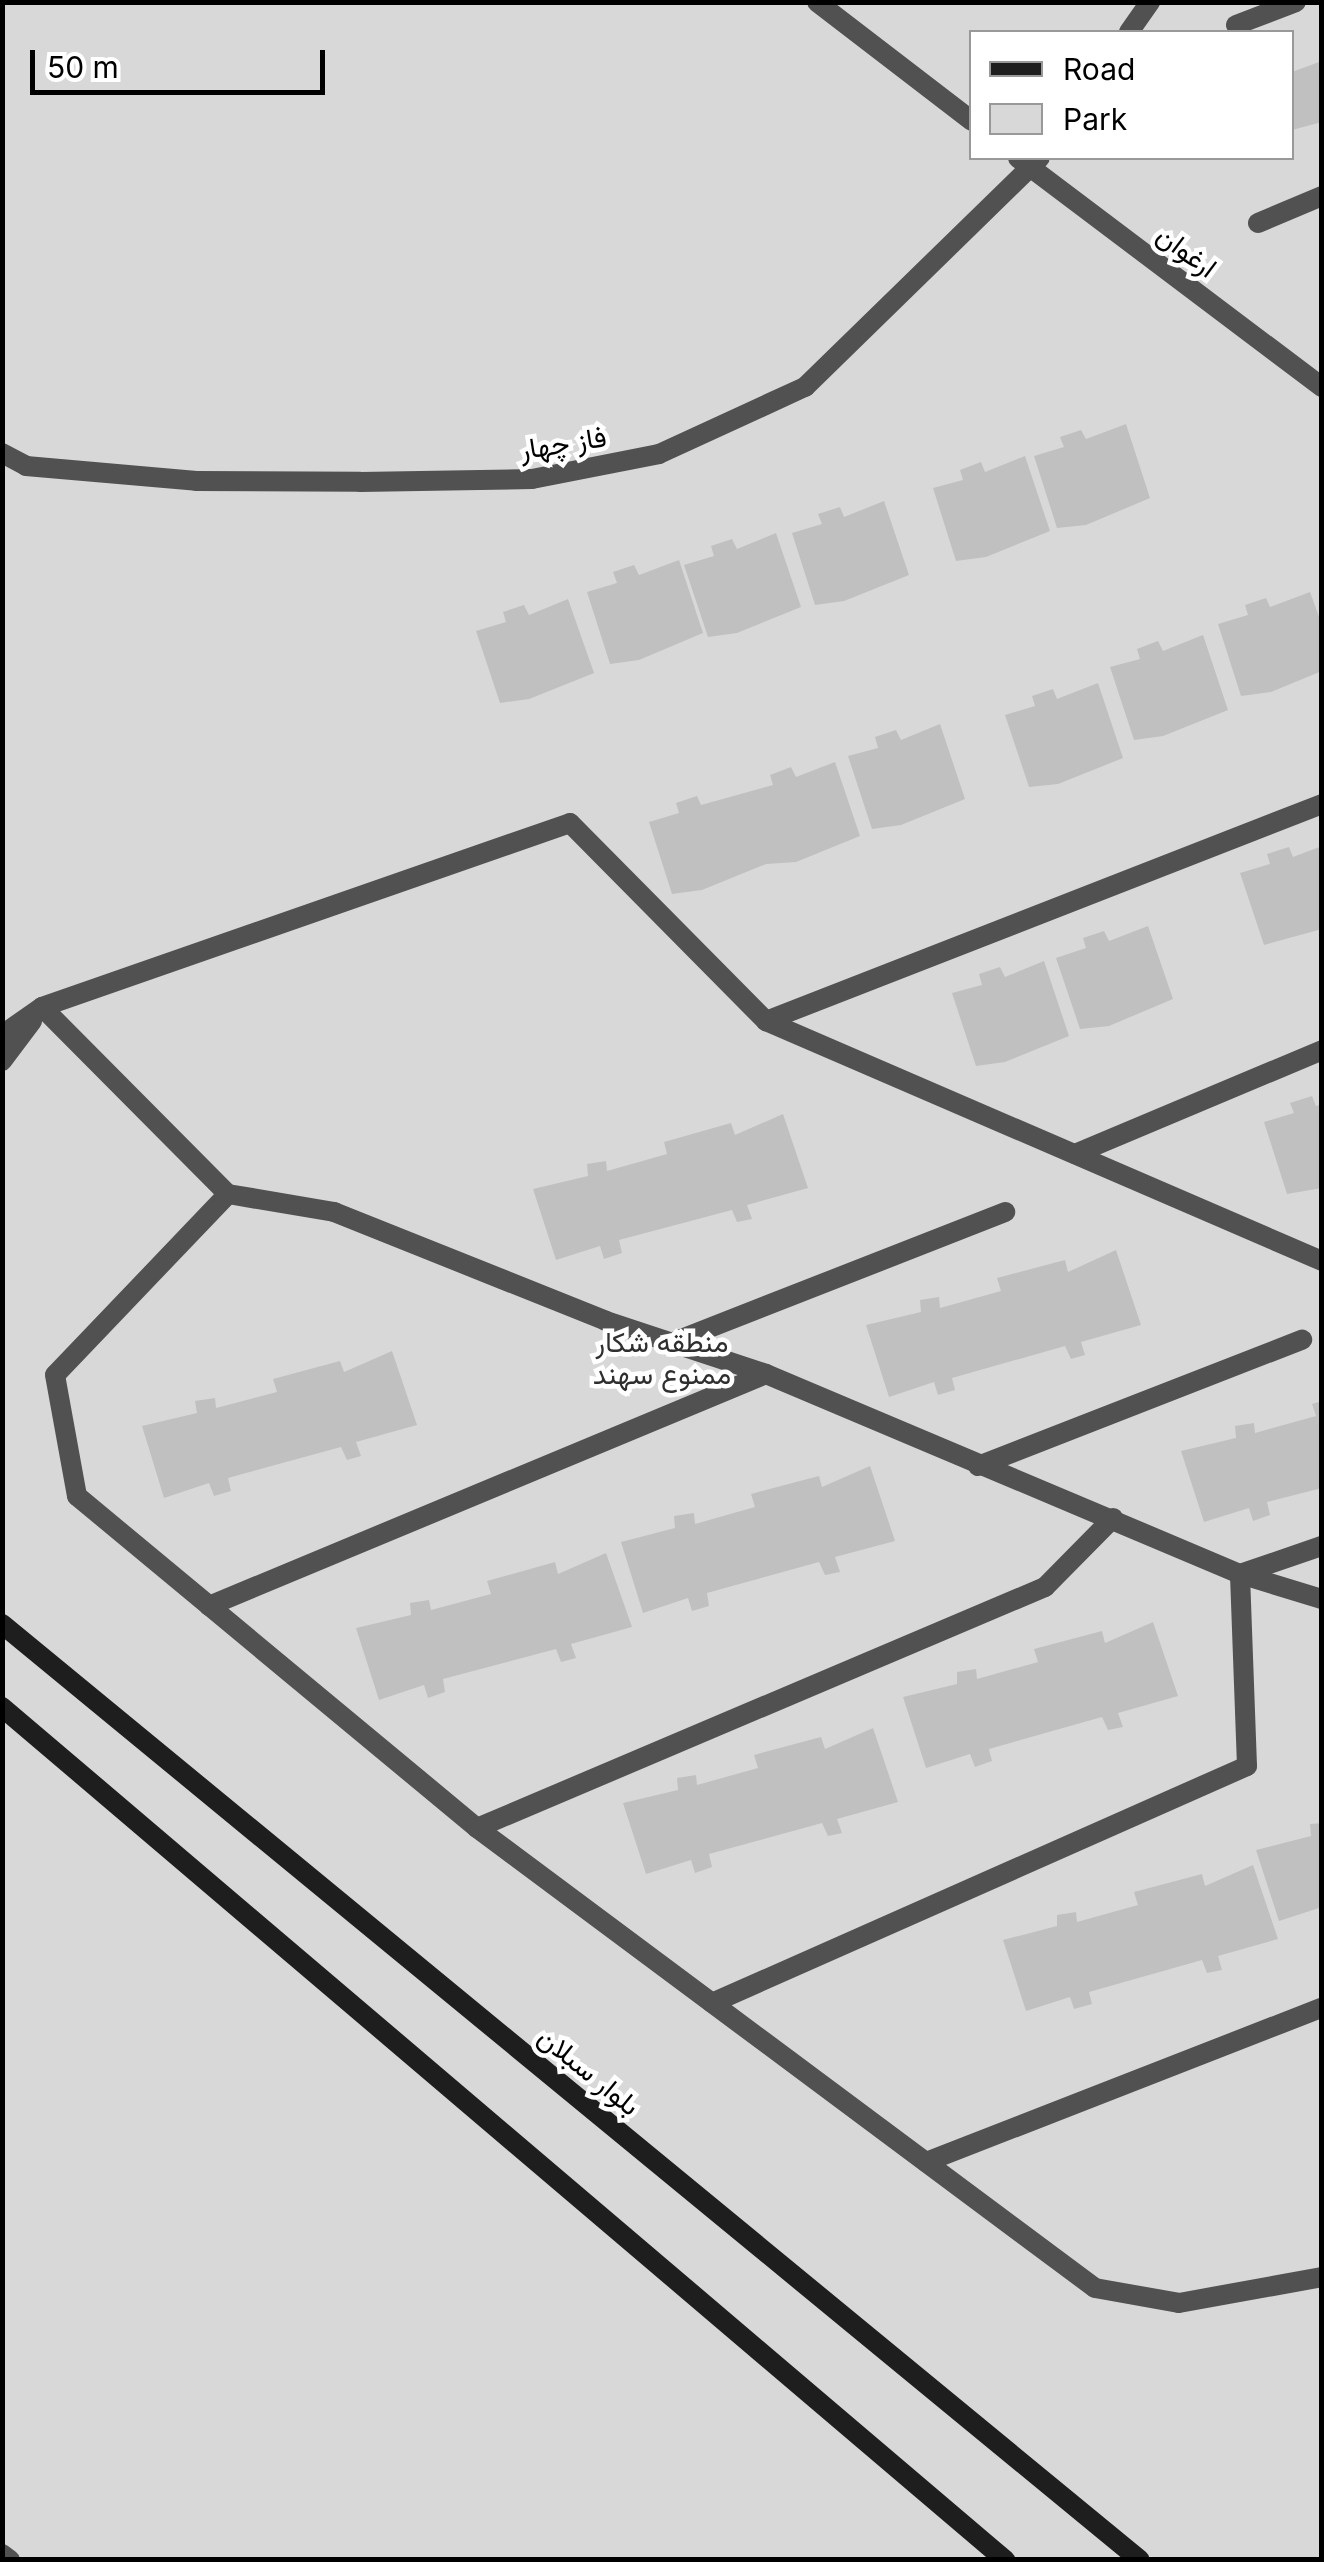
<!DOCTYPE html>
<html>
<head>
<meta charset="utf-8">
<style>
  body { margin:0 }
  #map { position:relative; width:1324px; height:2562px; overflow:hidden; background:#fff; font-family:Inter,Vazirmatn,sans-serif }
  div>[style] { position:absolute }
  .green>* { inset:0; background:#d8d8d8 }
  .building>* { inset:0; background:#c0c0c0 }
  .street>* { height:20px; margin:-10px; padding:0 10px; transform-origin:10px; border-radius:10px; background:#515151 }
  .secondary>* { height:20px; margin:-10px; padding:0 10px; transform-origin:10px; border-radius:10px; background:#1e1e1e }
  span { translate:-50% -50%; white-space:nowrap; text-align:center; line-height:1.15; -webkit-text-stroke:9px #fff; paint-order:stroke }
  .street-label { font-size:28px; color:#000 }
  .park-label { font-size:28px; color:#2f2f2f }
  .frame { position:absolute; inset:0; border:5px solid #000; pointer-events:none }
  .legend { position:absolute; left:969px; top:30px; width:325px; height:130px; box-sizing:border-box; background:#fff; border:2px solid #999; margin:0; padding:12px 18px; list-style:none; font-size:30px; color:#000 }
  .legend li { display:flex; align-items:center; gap:20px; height:50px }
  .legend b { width:50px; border:2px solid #999 }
  .scale { position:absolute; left:30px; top:50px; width:295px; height:45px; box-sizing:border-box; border:5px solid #000; border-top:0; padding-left:12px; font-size:30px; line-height:35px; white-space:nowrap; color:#000; -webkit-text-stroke:8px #fff; paint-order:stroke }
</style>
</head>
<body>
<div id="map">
  <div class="green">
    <i style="clip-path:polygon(evenodd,3px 3px,1321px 3px,1321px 2559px,3px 2560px,3px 3px,972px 32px,1292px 32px,1292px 158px,972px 158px,972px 32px)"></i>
  </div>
  <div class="building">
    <i style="clip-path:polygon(1322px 61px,1322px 122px,1292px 130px,1292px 72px)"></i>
    <i style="clip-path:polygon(1126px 424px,1150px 498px,1086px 525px,1057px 528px,1034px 456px,1064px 447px,1060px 437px,1081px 430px,1086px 439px)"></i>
    <i style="clip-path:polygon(1025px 456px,1050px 531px,986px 557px,956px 561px,933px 488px,963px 480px,960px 470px,981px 462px,985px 472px)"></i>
    <i style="clip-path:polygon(884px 501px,909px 575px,844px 601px,815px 605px,792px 533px,822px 524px,818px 514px,840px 507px,844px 517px)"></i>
    <i style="clip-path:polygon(776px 533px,801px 607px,737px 633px,708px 637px,684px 565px,714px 556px,711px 546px,732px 539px,737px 549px)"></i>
    <i style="clip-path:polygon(679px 560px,703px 633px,639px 660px,610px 664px,587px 592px,617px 583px,613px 572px,634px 565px,639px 575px)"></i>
    <i style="clip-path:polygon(1310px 592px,1322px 625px,1322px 671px,1271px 692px,1241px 696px,1218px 624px,1248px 615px,1245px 605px,1266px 598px,1270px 607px)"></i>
    <i style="clip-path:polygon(568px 599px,594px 673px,529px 699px,500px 703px,476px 631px,506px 622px,503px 612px,524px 605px,529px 615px)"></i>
    <i style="clip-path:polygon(1203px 635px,1228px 710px,1163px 736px,1134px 740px,1110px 667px,1140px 659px,1137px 649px,1158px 641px,1163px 651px)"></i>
    <i style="clip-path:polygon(1098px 683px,1123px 758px,1058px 784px,1029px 787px,1005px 715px,1035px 706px,1032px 696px,1053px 689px,1057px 699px)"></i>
    <i style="clip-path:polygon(940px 724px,965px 799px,901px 825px,872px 829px,848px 756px,878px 748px,875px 737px,896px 730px,901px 740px)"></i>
    <i style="clip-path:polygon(835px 762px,860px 836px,796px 862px,766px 864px,702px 890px,672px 894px,649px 822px,679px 813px,676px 803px,697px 796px,701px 805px,773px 785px,770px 775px,791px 767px,796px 777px)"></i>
    <i style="clip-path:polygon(1322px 846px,1322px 929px,1264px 945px,1240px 873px,1270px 864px,1267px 854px,1289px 847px,1293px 857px)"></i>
    <i style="clip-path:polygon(1148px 926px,1173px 999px,1109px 1026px,1080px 1029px,1056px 958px,1086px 948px,1083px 938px,1104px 931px,1109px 941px)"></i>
    <i style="clip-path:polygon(1044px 961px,1069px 1036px,1005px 1062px,976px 1066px,952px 993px,982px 985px,979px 974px,1000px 967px,1005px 977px)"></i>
    <i style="clip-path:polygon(1312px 1096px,1316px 1106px,1322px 1104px,1322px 1188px,1287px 1194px,1264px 1122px,1294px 1113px,1290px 1103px)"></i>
    <i style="clip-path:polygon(783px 1114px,808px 1188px,747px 1205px,752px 1219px,737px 1222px,732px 1210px,619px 1240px,622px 1253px,604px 1259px,600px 1246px,556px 1260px,533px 1189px,588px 1176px,587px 1164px,606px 1161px,607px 1171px,667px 1154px,664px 1142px,731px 1123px,735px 1135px)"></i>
    <i style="clip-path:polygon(1116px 1250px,1141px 1325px,1081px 1342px,1085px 1355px,1071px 1359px,1065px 1346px,952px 1378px,955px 1390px,938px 1395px,934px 1382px,889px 1397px,866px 1325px,921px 1312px,920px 1300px,939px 1297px,940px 1308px,1001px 1291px,997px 1278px,1065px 1260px,1068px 1272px)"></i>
    <i style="clip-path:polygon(392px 1351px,417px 1425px,356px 1442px,361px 1456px,347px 1460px,341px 1447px,228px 1478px,231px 1491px,214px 1496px,209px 1483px,164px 1498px,142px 1426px,197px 1413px,195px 1401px,215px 1398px,216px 1408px,277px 1392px,273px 1379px,340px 1361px,344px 1372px)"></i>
    <i style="clip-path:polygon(1322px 1401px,1322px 1488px,1267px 1502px,1270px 1515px,1253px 1521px,1249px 1508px,1204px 1522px,1181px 1451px,1236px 1438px,1235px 1426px,1254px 1423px,1255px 1433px,1316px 1416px,1312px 1404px)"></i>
    <i style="clip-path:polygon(870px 1466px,895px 1541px,835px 1557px,840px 1572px,825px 1575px,819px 1562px,707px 1593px,709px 1606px,692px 1611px,688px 1598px,643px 1613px,621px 1542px,675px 1528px,674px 1516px,694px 1513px,695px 1524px,755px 1507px,751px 1494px,819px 1476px,822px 1487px)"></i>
    <i style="clip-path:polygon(606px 1553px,632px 1627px,571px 1644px,576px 1658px,561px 1662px,556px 1649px,443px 1679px,445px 1692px,428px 1698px,424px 1685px,379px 1700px,356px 1628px,411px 1615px,410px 1603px,429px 1600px,431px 1610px,491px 1594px,487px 1581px,555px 1562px,558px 1574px)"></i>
    <i style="clip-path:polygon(1153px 1622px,1178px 1696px,1118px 1713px,1123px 1727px,1108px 1730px,1102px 1717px,989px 1749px,992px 1761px,975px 1767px,970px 1754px,926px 1768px,903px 1697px,957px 1684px,957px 1672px,976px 1669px,977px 1679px,1038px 1662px,1034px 1649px,1102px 1631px,1105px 1643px)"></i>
    <i style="clip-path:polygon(873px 1728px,898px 1802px,837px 1819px,842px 1833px,828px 1836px,822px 1823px,709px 1854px,712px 1867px,695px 1873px,691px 1860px,646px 1874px,623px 1803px,678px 1790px,677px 1778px,696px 1775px,697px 1785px,758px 1768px,754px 1755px,821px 1737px,825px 1749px)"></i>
    <i style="clip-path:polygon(1322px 1823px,1322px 1907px,1279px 1921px,1256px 1850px,1311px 1836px,1310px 1824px)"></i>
    <i style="clip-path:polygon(1253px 1865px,1278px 1939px,1218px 1956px,1222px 1970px,1207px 1973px,1202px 1960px,1089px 1992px,1092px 2004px,1074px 2009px,1070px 1997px,1026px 2011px,1003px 1940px,1057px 1926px,1057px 1915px,1076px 1912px,1077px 1922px,1138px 1905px,1134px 1892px,1202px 1874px,1205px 1886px)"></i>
  </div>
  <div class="street">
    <i style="left:817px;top:2px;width:195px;rotate:37.5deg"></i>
    <i style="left:1236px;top:25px;width:64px;rotate:-21deg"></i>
    <i style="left:1129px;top:32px;width:37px;rotate:-55deg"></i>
    <i style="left:1018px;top:158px;width:381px;rotate:37deg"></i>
    <i style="left:1258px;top:223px;width:69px;rotate:-22.9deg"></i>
    <i style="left:2px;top:453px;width:27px;rotate:28deg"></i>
    <i style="left:26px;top:466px;width:171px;rotate:5deg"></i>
    <i style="left:196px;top:481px;width:164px;rotate:0.3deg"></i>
    <i style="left:360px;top:482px;width:172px;rotate:-1deg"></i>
    <i style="left:532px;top:479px;width:129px;rotate:-11.1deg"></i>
    <i style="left:659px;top:454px;width:161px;rotate:-24.7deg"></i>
    <i style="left:805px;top:387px;width:328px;rotate:-44.3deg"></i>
    <i style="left:42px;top:1007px;width:264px;rotate:45.2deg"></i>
    <i style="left:228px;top:1194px;width:108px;rotate:9.6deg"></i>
    <i style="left:334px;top:1212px;width:293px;rotate:21.8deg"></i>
    <i style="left:606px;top:1321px;width:169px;rotate:18.3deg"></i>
    <i style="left:766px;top:1374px;width:514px;rotate:22.88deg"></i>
    <i style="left:1240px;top:1574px;width:86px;rotate:17deg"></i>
    <i style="left:766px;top:1021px;width:597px;rotate:-21.32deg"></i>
    <i style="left:2px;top:1035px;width:49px;rotate:-35deg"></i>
    <i style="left:42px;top:1007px;width:559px;rotate:-19.21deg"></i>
    <i style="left:570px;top:823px;width:279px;rotate:45.3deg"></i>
    <i style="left:766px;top:1021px;width:606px;rotate:23.35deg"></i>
    <i style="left:2px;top:1061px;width:50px;rotate:-53.1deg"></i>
    <i style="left:1075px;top:1154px;width:268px;rotate:-22.8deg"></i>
    <i style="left:228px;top:1194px;width:250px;rotate:133.7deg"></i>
    <i style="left:55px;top:1375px;width:123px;rotate:79.7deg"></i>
    <i style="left:77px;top:1496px;width:520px;rotate:39.69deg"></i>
    <i style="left:477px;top:1828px;width:770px;rotate:36.66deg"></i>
    <i style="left:1095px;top:2288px;width:85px;rotate:10.1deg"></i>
    <i style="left:1179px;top:2303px;width:145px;rotate:-10.3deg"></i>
    <i style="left:671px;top:1343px;width:359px;rotate:-21.4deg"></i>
    <i style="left:978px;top:1466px;width:348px;rotate:-21.3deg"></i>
    <i style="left:209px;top:1606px;width:603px;rotate:-22.61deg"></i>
    <i style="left:477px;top:1828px;width:617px;rotate:-22.99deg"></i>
    <i style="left:1045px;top:1587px;width:97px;rotate:-45.4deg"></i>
    <i style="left:712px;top:2003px;width:585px;rotate:-23.89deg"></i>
    <i style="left:1247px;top:1766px;width:192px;rotate:-92.1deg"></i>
    <i style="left:1240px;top:1574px;width:87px;rotate:-18.9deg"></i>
    <i style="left:926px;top:2162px;width:425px;rotate:-21.3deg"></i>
    <i style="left:2px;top:2554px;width:10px;rotate:37deg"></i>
  </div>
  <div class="secondary">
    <i style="left:2px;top:1624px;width:1473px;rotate:39.44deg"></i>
    <i style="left:2px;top:1707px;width:1317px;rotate:40.38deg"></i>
  </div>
  <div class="street-label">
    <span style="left:1187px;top:251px;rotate:37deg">ارغوان</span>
    <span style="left:563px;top:443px;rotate:-9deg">فاز چهار</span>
    <span style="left:589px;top:2071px;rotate:39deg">بلوار سبلان</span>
  </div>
  <div class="park-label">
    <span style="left:662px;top:1358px">منطقه شکار<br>ممنوع سهند</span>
  </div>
  <div class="frame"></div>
  <ul class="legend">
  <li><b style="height:12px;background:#1e1e1e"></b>Road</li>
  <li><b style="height:28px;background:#d8d8d8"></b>Park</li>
  </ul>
  <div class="scale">50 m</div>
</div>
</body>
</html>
